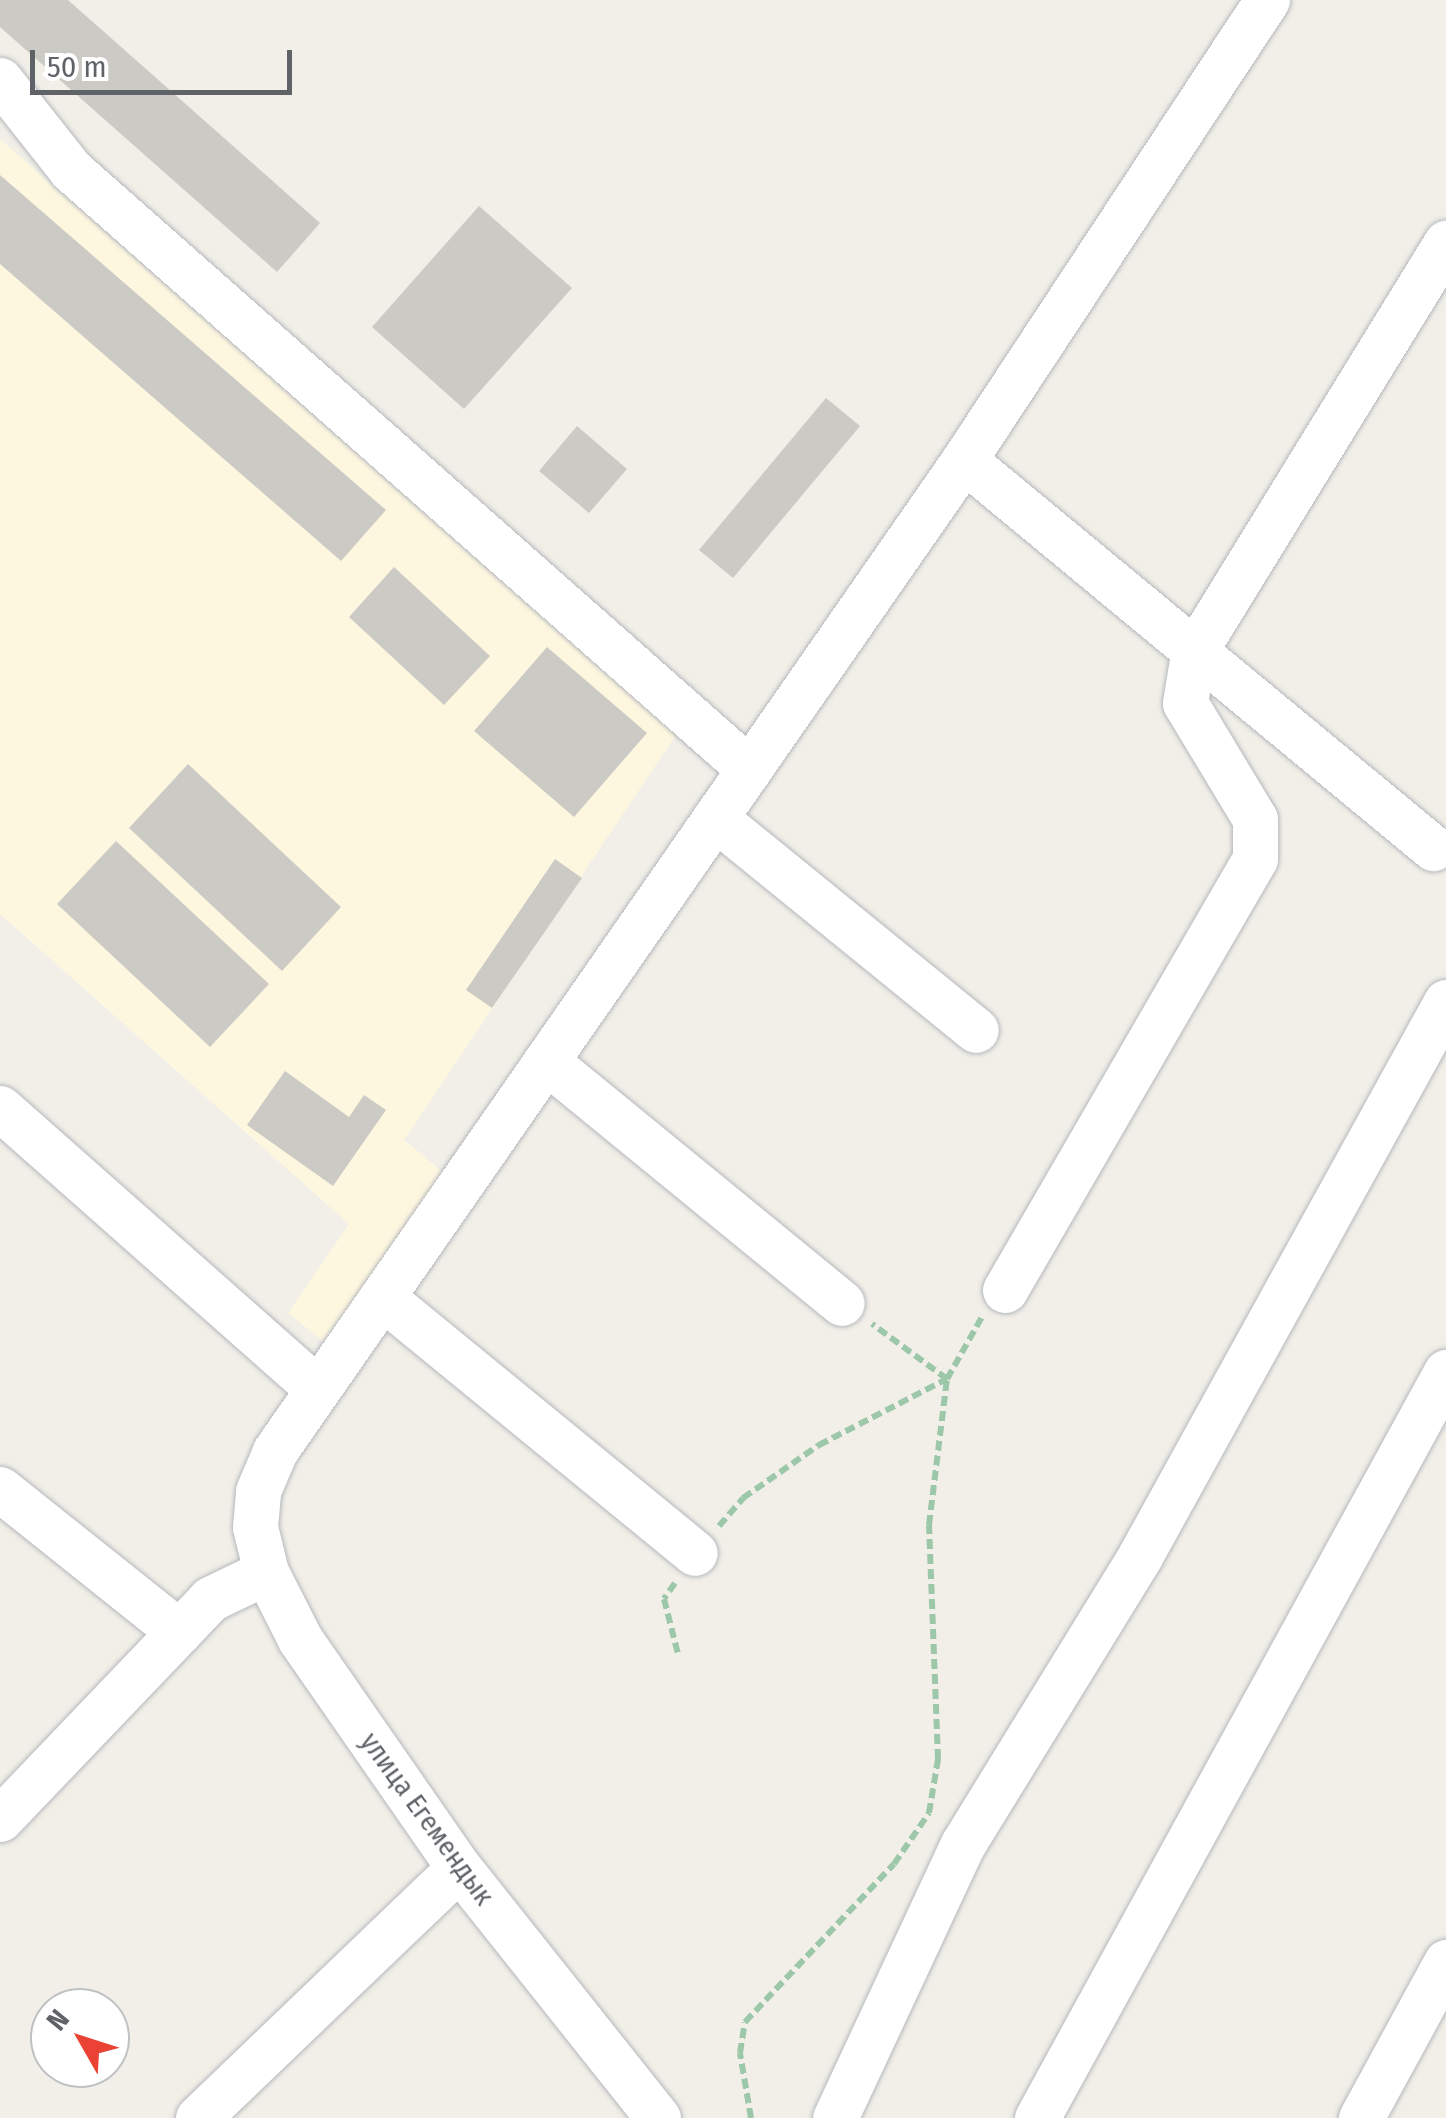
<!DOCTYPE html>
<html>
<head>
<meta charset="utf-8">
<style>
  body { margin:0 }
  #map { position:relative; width:1446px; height:2118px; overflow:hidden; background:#f1efe8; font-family:"Fira Sans Condensed",sans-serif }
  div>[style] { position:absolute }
  .commercial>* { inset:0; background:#fef7e0 }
  .building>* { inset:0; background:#cccac5 }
  .path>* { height:6px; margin-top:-3px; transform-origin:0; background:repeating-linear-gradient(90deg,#9cc7a9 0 10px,transparent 0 15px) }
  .roads { filter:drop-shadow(0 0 2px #b5b8bc) drop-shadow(0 0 2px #b5b8bc) }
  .minor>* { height:45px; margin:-22.5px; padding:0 22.5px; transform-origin:22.5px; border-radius:22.5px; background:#fff }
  span { translate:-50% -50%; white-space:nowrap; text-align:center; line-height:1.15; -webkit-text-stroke:9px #fff; paint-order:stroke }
  .street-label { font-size:28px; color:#5f6368 }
  .north { position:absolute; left:30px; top:1988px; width:100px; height:100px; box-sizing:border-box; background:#fff; border:2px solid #bfc1c3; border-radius:50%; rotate:309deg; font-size:28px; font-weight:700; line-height:40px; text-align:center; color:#5f6368 }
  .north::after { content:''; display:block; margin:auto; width:35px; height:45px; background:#ea4335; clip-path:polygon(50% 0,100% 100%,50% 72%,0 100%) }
  .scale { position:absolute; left:30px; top:50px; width:262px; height:45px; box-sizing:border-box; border:5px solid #5f6368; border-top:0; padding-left:12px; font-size:30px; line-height:35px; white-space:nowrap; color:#5f6368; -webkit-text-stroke:8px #fff; paint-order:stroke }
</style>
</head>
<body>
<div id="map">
  <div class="commercial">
    <i style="clip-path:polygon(0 139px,676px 735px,404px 1140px,443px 1172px,324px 1342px,288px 1313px,349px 1224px,0 914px)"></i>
  </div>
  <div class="building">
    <i style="clip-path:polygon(0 0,68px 0,320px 223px,277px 272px,0 27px)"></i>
    <i style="clip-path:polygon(0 175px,386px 510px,341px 561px,0 264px)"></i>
    <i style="clip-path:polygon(479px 206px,572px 288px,464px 409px,372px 327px)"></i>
    <i style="clip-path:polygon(826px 398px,860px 426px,733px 578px,699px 550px)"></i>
    <i style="clip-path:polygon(577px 426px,627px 469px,589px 513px,539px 471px)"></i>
    <i style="clip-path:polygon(394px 567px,490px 656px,444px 705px,349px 617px)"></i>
    <i style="clip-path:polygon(547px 647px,647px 733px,574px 817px,474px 731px)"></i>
    <i style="clip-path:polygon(188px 764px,341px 907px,282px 971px,129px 828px)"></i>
    <i style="clip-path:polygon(116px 841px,269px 984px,210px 1047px,57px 904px)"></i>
    <i style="clip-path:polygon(555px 859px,582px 878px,492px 1008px,466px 990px)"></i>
    <i style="clip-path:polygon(285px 1071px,349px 1117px,364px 1095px,386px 1110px,333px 1186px,247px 1125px)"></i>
  </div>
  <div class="path">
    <i style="left:719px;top:1526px;width:37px;rotate:-49deg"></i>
    <i style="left:743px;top:1498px;width:93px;rotate:-34.9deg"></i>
    <i style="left:819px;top:1445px;width:144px;rotate:-27.3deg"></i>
    <i style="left:947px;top:1379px;width:93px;rotate:-143.7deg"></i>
    <i style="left:675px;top:1583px;width:19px;rotate:125deg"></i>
    <i style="left:664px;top:1599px;width:57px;rotate:75.7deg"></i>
    <i style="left:751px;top:2118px;width:66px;rotate:-99.6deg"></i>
    <i style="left:740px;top:2053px;width:31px;rotate:-81deg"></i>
    <i style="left:745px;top:2022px;width:217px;rotate:-46.7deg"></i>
    <i style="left:894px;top:1864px;width:62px;rotate:-55.5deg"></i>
    <i style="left:929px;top:1813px;width:55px;rotate:-80.5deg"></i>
    <i style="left:938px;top:1759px;width:234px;rotate:-92.2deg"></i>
    <i style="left:929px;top:1525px;width:147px;rotate:-83deg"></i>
    <i style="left:947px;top:1379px;width:71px;rotate:-60.6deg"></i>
  </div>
  <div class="roads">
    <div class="minor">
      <i style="left:0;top:80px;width:115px;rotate:51.7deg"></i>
      <i style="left:71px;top:170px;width:905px;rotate:41.46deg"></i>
      <i style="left:964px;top:460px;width:609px;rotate:39.6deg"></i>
      <i style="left:715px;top:818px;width:336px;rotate:39.1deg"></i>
      <i style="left:546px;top:1061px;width:382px;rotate:39.3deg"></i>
      <i style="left:0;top:1108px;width:424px;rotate:41.5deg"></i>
      <i style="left:1005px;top:1290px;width:498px;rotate:-59.9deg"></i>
      <i style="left:1255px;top:859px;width:40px;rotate:-90deg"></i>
      <i style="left:1255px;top:819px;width:135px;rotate:-121.1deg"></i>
      <i style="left:1185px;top:703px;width:50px;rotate:-80.7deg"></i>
      <i style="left:1193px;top:654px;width:483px;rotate:-58.4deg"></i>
      <i style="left:382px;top:1297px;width:404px;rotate:39.3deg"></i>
      <i style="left:0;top:1489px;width:229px;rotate:38.6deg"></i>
      <i style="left:0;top:1819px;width:304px;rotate:-46.3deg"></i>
      <i style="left:210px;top:1599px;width:62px;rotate:-25.7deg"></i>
      <i style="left:198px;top:2118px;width:361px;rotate:-43.8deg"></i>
      <i style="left:658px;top:2118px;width:320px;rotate:-128.5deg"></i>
      <i style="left:459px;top:1868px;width:279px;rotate:-124.8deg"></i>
      <i style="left:300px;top:1639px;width:75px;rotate:-116.9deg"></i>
      <i style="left:266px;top:1572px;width:46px;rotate:-103.7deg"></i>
      <i style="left:255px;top:1527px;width:36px;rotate:-85deg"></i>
      <i style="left:258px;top:1491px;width:43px;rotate:-67deg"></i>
      <i style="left:275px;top:1451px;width:1207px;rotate:-55.19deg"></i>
      <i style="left:964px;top:460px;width:551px;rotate:-56.63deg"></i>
      <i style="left:835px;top:2118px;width:302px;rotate:-65deg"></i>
      <i style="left:963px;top:1844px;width:338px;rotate:-58.4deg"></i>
      <i style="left:1140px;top:1556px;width:633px;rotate:-61.09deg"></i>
      <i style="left:1037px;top:2118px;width:851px;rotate:-61.27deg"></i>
      <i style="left:1361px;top:2118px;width:178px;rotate:-61.4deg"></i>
    </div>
  </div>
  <div class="street-label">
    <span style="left:427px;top:1819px;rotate:54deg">улица Егемендык</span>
  </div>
  <div class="north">N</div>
  <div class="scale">50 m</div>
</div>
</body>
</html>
